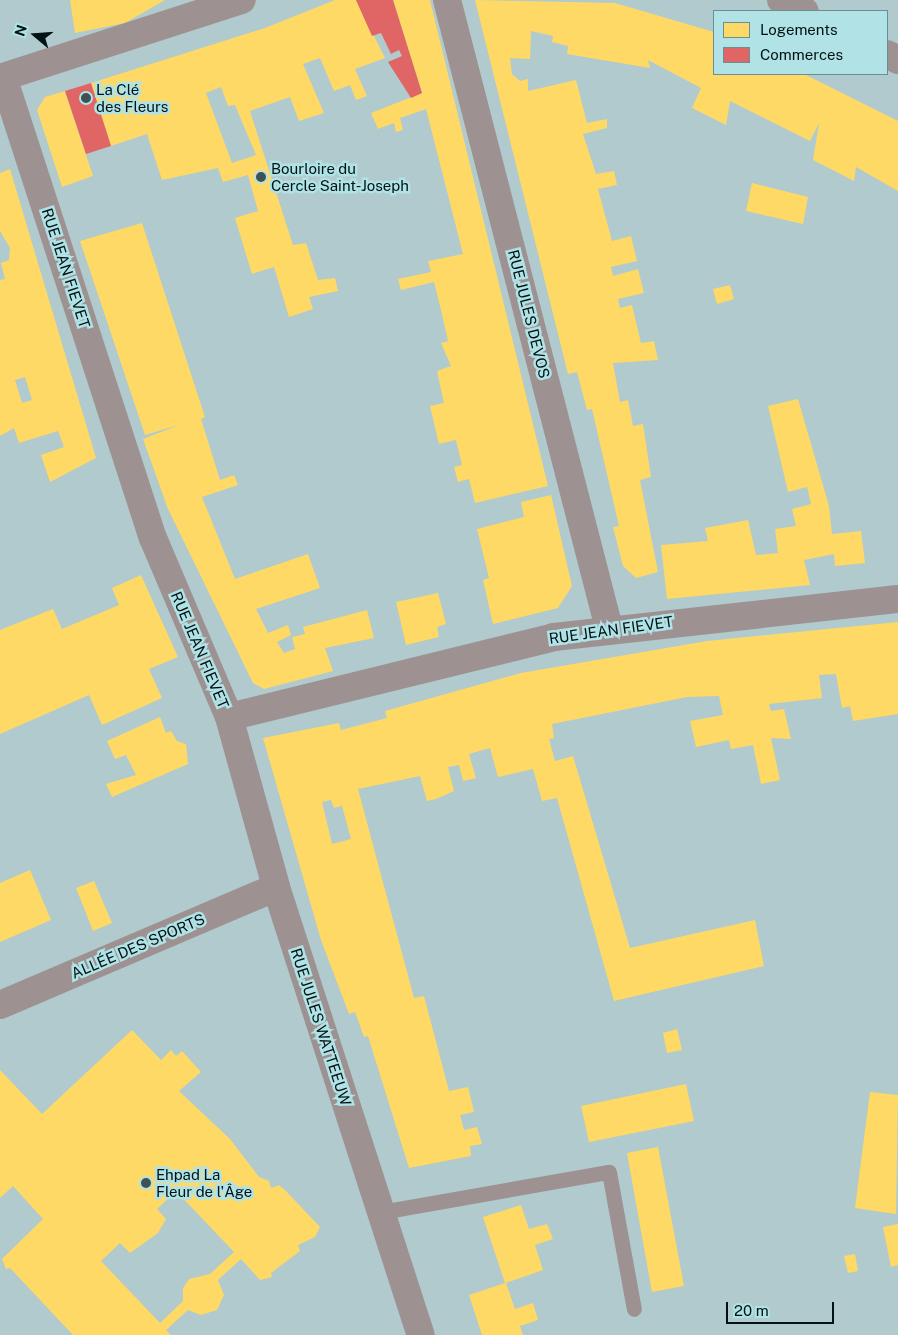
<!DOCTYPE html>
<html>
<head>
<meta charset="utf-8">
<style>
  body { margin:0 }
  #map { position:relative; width:898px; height:1335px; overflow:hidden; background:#b0cacd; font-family:"Public Sans",sans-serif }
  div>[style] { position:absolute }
  .homes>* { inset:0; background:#ffd966 }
  .shops>* { inset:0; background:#e06666 }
  .lane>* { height:15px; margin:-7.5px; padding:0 7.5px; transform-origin:7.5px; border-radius:7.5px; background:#9e9191 }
  .street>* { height:28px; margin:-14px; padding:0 14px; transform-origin:14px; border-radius:14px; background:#9e9191 }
  .dots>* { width:14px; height:14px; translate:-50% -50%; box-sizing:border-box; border:2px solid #b0e2e6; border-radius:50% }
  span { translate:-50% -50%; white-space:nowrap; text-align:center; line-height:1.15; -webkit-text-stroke:5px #b0e2e6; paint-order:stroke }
  .poi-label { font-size:15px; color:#011214 }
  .left { translate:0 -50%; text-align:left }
  .street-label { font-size:15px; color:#011214 }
  .legend { position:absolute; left:713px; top:10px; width:175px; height:65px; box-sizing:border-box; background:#b0e2e6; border:1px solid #6a8f92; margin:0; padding:6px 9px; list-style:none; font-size:15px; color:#011214 }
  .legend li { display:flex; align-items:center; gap:10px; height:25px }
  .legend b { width:25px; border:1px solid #6a8f92 }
  .north { position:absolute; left:10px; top:10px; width:50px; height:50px; -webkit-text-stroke:4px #b0e2e6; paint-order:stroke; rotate:288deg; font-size:14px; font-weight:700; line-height:20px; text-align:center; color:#011214 }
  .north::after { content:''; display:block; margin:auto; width:18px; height:22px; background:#011214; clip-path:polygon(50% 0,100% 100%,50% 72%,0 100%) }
  .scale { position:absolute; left:726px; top:1302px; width:108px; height:22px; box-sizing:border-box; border:2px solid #011214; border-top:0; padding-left:6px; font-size:15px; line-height:18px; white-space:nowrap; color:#011214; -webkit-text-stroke:4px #b0e2e6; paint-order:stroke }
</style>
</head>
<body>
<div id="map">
  <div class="homes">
    <i style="clip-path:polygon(70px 0,165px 0,125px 23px,75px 33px)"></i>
    <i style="clip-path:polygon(evenodd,335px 0,356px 0,385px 58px,355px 69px,367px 96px,356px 100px,350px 85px,334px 91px,320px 58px,303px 64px,324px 113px,299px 121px,290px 97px,250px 111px,293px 245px,306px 243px,318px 280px,335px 278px,338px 291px,309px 297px,313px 309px,289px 317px,274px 267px,252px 274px,235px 218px,258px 211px,248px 175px,223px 182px,218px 168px,162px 180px,147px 134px,111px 146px,91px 83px,265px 28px,335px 0,221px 87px,228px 106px,235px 105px,256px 155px,232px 163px,206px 93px,221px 87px)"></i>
    <i style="clip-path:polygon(393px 0,430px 0,548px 486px,475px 503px,469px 479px,458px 482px,454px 467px,462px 465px,456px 440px,439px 444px,430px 406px,444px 403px,437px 371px,451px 366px,441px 343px,448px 341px,441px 310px,434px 282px,401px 290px,398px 279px,431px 272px,428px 261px,463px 254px,426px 109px,400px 118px,403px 130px,396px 132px,394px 123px,378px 129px,371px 113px,422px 93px)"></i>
    <i style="clip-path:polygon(475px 0,615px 3px,714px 32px,714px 74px,804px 74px,898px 121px,898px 191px,856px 167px,854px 181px,813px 160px,819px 123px,810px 141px,730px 101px,726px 125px,692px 108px,701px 88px,648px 60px,650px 68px,567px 54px,568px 46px,552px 42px,553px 36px,531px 31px,530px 59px,510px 58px,512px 74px,520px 81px,528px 79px,528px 91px,576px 80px,587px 123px,607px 119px,607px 128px,583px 134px,596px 174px,614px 171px,617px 185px,598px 189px,612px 241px,631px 236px,637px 261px,611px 267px,613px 276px,638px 269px,644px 293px,618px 299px,620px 308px,632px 305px,641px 343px,654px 341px,658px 360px,613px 363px,620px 402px,628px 400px,633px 426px,643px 424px,651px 477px,640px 480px,658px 572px,636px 578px,623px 566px,613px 527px,619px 526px,592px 409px,587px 410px,577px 372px,568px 374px)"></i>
    <i style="clip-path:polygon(65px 91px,93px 176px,62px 187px,37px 110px,45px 97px)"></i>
    <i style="clip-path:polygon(evenodd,10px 169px,96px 458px,50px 482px,41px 455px,64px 447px,58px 431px,19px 443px,14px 428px,0 436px,0 280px,5px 279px,1px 263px,9px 260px,10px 248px,0 231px,0 173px,10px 169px,25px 377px,32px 400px,22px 403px,15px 380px,25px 377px)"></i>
    <i style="clip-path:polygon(752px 183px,808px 197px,803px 224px,746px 211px)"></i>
    <i style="clip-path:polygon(142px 223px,205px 417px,201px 419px,220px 480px,234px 475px,238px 485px,202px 497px,235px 579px,308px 554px,320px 588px,256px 609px,268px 633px,288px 625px,291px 635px,277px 642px,284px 653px,295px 649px,292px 637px,305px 634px,303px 627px,367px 610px,374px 638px,325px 648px,333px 671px,264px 689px,253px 683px,168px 509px,143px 439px,179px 425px,145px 435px,80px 241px)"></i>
    <i style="clip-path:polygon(730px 285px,734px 299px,717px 304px,713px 289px)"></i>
    <i style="clip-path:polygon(798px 399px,829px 506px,832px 534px,861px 531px,865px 563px,835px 566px,834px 554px,804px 560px,810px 585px,667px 599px,661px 545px,708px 541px,705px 528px,748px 520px,756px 555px,778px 553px,775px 529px,796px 526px,792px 509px,811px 504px,807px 487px,788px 492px,768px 406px)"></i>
    <i style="clip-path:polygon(551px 495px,572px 586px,558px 608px,493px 624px,483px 580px,489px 578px,477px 529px,524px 517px,521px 502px)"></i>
    <i style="clip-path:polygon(141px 575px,178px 657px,149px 669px,162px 698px,102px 725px,89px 695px,0 734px,0 630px,53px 609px,62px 629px,119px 605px,112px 588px)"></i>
    <i style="clip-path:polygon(438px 593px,446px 624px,437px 627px,439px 637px,406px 645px,396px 602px)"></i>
    <i style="clip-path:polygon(evenodd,898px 622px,898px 714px,853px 721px,850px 706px,842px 708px,836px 674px,819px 675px,822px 698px,769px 704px,771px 711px,784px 709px,791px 739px,771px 738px,780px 780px,761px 784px,753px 745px,731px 749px,729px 740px,696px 747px,690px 721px,723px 715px,719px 696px,687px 697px,552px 724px,554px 738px,549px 739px,555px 761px,573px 756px,630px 948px,755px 920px,764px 966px,614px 1001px,557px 798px,542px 801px,533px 769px,498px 777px,490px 748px,469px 754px,476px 778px,463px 781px,459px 765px,448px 767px,454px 791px,436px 799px,427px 801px,420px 776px,358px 789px,414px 998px,424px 996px,449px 1091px,468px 1087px,474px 1112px,460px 1115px,464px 1130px,477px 1127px,482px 1144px,470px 1146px,471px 1156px,409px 1168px,368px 1036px,364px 1037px,355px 1012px,349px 1014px,321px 940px,263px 738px,339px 723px,341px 730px,387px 718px,385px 711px,521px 673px,707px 641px,898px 622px,331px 800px,334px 808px,342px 806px,351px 839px,332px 844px,322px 802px,331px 800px)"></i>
    <i style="clip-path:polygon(160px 717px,166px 733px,171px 731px,177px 741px,186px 744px,188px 764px,112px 797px,106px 784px,136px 775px,126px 755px,115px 759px,107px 741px)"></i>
    <i style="clip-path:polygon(30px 870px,51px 920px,0 942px,0 883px)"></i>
    <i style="clip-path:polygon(94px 881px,112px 923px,93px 931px,76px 888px)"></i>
    <i style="clip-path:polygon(677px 1029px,682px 1050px,667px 1053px,663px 1033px)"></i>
    <i style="clip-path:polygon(evenodd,132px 1030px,161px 1060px,171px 1050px,176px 1056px,182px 1051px,201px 1072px,179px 1091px,230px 1139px,259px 1177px,269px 1181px,271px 1188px,279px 1185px,285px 1190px,320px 1227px,315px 1237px,298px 1245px,300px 1251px,271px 1273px,272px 1277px,260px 1280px,241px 1259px,218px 1280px,224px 1295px,217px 1310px,201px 1315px,188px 1310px,166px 1330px,171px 1335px,73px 1335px,10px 1268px,6px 1269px,2px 1259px,43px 1219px,13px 1186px,0 1198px,0 1070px,42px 1114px,132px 1030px,176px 1191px,234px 1252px,210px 1274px,189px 1279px,183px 1288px,183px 1301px,160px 1323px,101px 1261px,120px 1243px,130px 1253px,158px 1233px,166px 1219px,157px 1209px,176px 1191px)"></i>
    <i style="clip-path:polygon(686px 1084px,694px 1121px,589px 1142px,581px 1106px)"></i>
    <i style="clip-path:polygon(870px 1092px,898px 1095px,896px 1214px,855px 1208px)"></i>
    <i style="clip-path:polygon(658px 1147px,684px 1286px,652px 1292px,627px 1153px)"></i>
    <i style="clip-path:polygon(521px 1205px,529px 1229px,547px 1224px,553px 1239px,535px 1245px,543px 1270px,506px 1283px,515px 1309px,533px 1303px,538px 1320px,520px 1326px,523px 1335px,482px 1335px,469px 1295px,505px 1283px,483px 1217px)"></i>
    <i style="clip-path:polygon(898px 1224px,898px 1265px,891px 1267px,883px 1227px)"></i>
    <i style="clip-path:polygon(855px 1254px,858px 1271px,848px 1273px,844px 1256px)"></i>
  </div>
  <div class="shops">
    <i style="clip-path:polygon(356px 0,393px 0,422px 93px,411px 98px,388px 62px,402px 56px,399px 50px,391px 54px,381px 33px,372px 36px)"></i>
    <i style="clip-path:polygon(91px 83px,111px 146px,86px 154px,65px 91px)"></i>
  </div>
  <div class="lane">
    <i style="left:381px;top:1212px;width:231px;rotate:-10deg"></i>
    <i style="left:609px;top:1172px;width:139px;rotate:79.7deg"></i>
  </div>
  <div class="street">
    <i style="left:447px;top:0;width:649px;rotate:75.54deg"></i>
    <i style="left:781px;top:0;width:26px;rotate:25deg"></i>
    <i style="left:887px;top:54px;width:13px;rotate:29deg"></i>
    <i style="left:0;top:78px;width:254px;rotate:-17.9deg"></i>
    <i style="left:4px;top:80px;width:482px;rotate:72deg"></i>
    <i style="left:153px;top:538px;width:194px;rotate:67deg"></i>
    <i style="left:229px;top:717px;width:176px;rotate:74.5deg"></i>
    <i style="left:276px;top:887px;width:471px;rotate:72.1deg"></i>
    <i style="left:229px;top:717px;width:335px;rotate:-13.8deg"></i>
    <i style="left:554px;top:637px;width:346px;rotate:-6.3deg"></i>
    <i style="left:0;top:1005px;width:300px;rotate:-23.1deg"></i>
  </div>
  <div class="dots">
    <i style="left:86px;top:98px;background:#3e5255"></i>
    <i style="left:261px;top:177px;background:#3e5255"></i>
    <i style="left:146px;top:1183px;background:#3e5255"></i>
  </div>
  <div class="poi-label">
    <span class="left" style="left:96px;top:98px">La Clé<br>des Fleurs</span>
    <span class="left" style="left:271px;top:177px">Bourloire du<br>Cercle Saint-Joseph</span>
    <span class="left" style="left:156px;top:1183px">Ehpad La<br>Fleur de l'Âge</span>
  </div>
  <div class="street-label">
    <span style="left:66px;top:268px;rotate:72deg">RUE JEAN FIEVET</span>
    <span style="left:529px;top:314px;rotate:76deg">RUE JULES DEVOS</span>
    <span style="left:611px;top:630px;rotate:-8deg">RUE JEAN FIEVET</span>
    <span style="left:200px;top:650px;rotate:67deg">RUE JEAN FIEVET</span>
    <span style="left:138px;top:946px;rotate:-23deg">ALLÉE DES SPORTS</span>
    <span style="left:321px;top:1027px;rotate:72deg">RUE JULES WATTEEUW</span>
  </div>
  <ul class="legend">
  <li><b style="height:14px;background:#ffd966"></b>Logements</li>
  <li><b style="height:14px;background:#e06666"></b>Commerces</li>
  </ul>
  <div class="north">N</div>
  <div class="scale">20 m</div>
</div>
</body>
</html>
